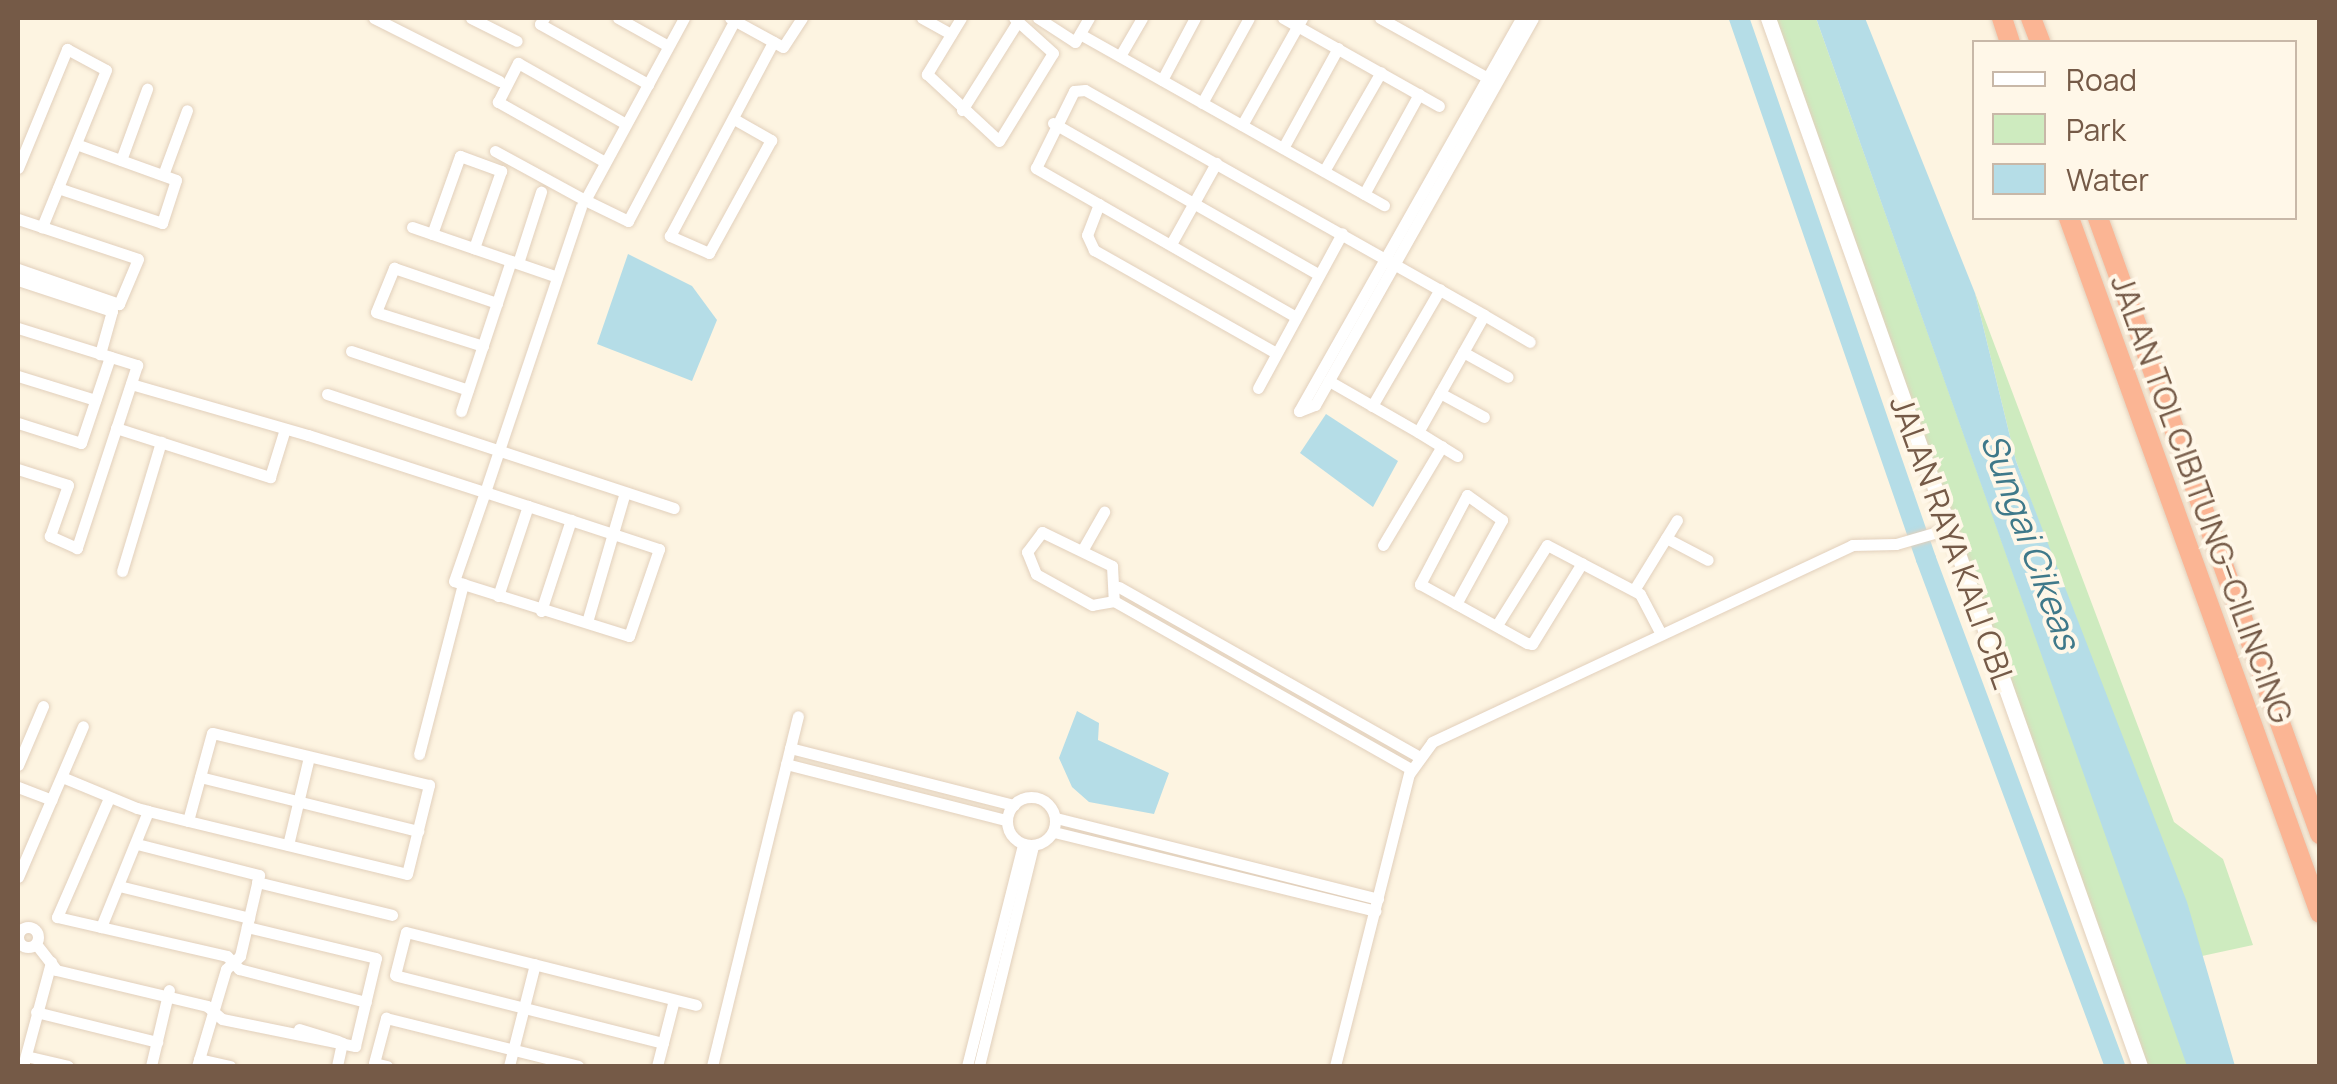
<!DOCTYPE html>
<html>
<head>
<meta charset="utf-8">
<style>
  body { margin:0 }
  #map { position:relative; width:2337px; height:1084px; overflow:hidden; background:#fdf4e1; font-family:Manrope,sans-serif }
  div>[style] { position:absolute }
  .green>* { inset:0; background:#ceebbf }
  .water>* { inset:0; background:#b5dde7 }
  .river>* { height:20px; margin:-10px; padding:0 10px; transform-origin:10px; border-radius:10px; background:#b5dde7 }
  .roads { filter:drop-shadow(0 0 2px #e2d0bc) drop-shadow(0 0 2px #e2d0bc) }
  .minor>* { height:11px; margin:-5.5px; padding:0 5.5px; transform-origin:5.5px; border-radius:5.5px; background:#fff }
  .minor>.ring { margin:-5.5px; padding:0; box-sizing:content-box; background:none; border:11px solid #fff; border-radius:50% }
  .secondary>* { height:15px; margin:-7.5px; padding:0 7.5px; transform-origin:7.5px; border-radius:7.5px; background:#fff }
  .motorway>* { height:20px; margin:-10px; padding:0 10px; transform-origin:10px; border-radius:10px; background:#fbb594 }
  span { translate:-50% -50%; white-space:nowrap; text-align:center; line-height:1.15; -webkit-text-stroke:8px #fff7e8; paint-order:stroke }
  .street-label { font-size:32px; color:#755a47 }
  .water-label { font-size:35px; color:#3f798a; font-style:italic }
  .frame { position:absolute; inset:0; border:20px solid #755a47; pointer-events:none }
  .legend { position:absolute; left:1972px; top:40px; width:325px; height:180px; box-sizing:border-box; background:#fff7e8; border:2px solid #c8b8a8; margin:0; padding:12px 18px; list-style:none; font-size:30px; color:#755a47 }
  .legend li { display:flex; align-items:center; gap:20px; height:50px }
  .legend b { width:50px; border:2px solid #c8b8a8 }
</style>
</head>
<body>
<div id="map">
  <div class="green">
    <i style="clip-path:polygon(1767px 18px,1816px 18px,2188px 1066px,2140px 1066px)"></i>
    <i style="clip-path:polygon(1975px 293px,2174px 822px,2223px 859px,2253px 945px,2202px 956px,2016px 461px)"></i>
  </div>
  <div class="water">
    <i style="clip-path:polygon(1816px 18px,1865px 18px,1975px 293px,2016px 461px,2187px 902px,2235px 1066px,2187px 1066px)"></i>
    <i style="clip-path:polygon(628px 254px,692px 286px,717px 320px,692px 381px,597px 344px)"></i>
    <i style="clip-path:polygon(1326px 414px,1398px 461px,1373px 507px,1300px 453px)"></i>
    <i style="clip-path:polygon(1077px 711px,1099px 723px,1098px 740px,1169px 773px,1154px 814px,1089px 802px,1072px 787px,1059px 758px)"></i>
  </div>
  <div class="river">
    <i style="left:1739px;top:18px;width:572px;rotate:70.93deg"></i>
    <i style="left:1926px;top:559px;width:541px;rotate:69.56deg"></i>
  </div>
  <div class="roads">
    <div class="minor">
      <i style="left:374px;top:18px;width:140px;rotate:26.7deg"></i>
      <i style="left:471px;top:18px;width:51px;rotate:26.6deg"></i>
      <i style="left:544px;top:18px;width:7px;rotate:124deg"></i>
      <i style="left:540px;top:24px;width:124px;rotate:29.1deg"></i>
      <i style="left:618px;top:18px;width:57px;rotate:29.2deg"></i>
      <i style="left:684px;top:18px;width:207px;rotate:118.5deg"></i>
      <i style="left:585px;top:200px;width:48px;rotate:26deg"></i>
      <i style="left:628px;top:221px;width:228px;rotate:-62deg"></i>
      <i style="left:730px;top:18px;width:60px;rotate:28.7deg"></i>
      <i style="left:783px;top:47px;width:35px;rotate:-57deg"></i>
      <i style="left:922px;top:18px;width:33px;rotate:29deg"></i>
      <i style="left:961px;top:18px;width:66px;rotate:121.3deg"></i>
      <i style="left:927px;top:74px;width:98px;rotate:42.9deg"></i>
      <i style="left:999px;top:141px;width:103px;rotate:-58.5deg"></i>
      <i style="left:1053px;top:53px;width:52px;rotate:-138.1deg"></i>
      <i style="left:1038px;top:18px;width:44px;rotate:33deg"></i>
      <i style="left:1075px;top:42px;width:28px;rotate:-60deg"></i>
      <i style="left:1283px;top:18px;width:179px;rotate:29.4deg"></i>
      <i style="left:1380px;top:18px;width:129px;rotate:29.1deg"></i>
      <i style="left:1080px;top:34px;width:349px;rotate:29.4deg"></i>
      <i style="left:1120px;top:56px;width:44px;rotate:-59.9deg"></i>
      <i style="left:1162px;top:80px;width:70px;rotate:-62deg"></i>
      <i style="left:1202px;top:103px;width:97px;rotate:-61.1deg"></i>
      <i style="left:962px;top:110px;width:105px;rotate:-57.8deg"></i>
      <i style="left:734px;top:119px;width:43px;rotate:29.6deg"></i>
      <i style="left:771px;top:140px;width:129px;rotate:118.8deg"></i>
      <i style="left:709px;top:253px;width:43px;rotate:-156.4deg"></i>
      <i style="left:670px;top:236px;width:220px;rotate:-62deg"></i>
      <i style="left:1053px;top:123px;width:306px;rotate:29.7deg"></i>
      <i style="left:1242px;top:125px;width:123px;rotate:-60.7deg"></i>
      <i style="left:1283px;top:148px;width:114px;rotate:-61.2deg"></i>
      <i style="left:495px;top:151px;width:102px;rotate:28.6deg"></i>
      <i style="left:121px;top:160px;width:76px;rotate:-69.9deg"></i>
      <i style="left:605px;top:162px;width:123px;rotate:-150.7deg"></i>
      <i style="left:498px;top:102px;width:44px;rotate:-62.9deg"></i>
      <i style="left:518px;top:63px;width:124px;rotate:29.5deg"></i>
      <i style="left:18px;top:168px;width:129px;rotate:-67.6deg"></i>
      <i style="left:67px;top:49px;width:44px;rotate:28.3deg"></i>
      <i style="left:106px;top:70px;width:170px;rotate:112.2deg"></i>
      <i style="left:1324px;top:171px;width:114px;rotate:-60.1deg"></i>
      <i style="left:163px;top:175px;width:69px;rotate:-69.7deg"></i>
      <i style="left:58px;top:188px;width:110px;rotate:18.6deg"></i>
      <i style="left:162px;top:223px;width:45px;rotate:-72deg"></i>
      <i style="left:176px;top:180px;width:106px;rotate:-160.2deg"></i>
      <i style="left:1364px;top:194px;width:114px;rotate:-61.2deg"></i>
      <i style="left:1099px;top:204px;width:33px;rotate:111deg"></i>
      <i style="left:1087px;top:235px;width:17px;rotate:65deg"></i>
      <i style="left:1094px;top:250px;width:209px;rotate:29.5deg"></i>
      <i style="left:18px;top:219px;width:126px;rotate:18.4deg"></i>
      <i style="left:138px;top:259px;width:49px;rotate:112.9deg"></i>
      <i style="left:119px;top:304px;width:107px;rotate:-160.9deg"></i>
      <i style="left:412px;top:227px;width:153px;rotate:19deg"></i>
      <i style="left:432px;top:234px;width:83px;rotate:-70.3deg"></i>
      <i style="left:460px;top:156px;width:44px;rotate:20.1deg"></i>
      <i style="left:501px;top:171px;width:82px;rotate:109.3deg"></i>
      <i style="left:1171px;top:244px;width:93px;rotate:-60.9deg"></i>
      <i style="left:518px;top:263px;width:75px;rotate:-72.1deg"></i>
      <i style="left:18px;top:280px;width:99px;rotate:18.3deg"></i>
      <i style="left:112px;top:311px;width:45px;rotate:105.6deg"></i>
      <i style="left:1484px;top:315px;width:53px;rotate:30.4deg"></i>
      <i style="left:1296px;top:317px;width:300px;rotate:-150.2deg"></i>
      <i style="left:1036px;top:168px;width:86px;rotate:-63.7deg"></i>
      <i style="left:1074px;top:91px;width:11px;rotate:-5deg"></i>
      <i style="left:1085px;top:90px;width:458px;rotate:29.4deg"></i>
      <i style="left:1484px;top:315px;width:134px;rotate:119.4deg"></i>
      <i style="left:1418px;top:432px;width:103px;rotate:-150.2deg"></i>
      <i style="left:18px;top:328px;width:125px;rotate:17.3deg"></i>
      <i style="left:137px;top:365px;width:193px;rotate:108.2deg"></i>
      <i style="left:77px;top:548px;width:30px;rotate:-156deg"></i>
      <i style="left:50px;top:536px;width:54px;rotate:-70.6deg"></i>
      <i style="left:68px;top:485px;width:52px;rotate:-162.3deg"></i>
      <i style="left:483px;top:346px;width:112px;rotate:-162.4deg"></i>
      <i style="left:376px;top:312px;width:48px;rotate:-67.8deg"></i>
      <i style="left:394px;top:268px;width:109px;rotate:18.8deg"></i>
      <i style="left:351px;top:351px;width:123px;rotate:18.4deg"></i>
      <i style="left:1463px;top:352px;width:51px;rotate:29.1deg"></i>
      <i style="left:18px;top:376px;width:81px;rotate:17.3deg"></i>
      <i style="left:131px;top:384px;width:184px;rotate:16.1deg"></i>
      <i style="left:308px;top:435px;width:186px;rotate:17.9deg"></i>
      <i style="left:485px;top:492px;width:45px;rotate:18deg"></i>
      <i style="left:528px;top:506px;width:138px;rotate:18.2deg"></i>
      <i style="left:659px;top:549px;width:92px;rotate:109deg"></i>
      <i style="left:629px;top:636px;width:183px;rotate:-162.6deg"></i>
      <i style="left:454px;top:581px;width:94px;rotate:-70.8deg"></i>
      <i style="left:485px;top:492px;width:301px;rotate:-71.4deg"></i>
      <i style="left:1258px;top:388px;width:176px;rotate:-61.5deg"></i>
      <i style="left:1440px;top:393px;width:50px;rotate:28.6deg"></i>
      <i style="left:327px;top:394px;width:365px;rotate:18.2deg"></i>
      <i style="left:1372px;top:406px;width:135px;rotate:-59.8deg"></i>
      <i style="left:461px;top:411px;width:158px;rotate:-71.6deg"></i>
      <i style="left:1299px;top:411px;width:17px;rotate:-21deg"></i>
      <i style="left:1315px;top:405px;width:444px;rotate:-60.6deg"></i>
      <i style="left:1299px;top:411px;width:451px;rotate:-60.5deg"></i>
      <i style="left:18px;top:423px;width:66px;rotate:17.6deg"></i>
      <i style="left:81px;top:443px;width:91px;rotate:-71.4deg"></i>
      <i style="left:116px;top:428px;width:162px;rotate:17.7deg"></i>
      <i style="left:270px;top:477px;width:47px;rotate:-72.7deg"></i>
      <i style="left:1418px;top:432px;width:46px;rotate:31.6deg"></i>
      <i style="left:1042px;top:532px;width:78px;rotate:25.9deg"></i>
      <i style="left:1112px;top:566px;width:35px;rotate:87deg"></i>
      <i style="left:1114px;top:601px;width:22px;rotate:170deg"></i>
      <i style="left:1092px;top:605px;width:64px;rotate:-151deg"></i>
      <i style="left:1036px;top:574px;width:24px;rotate:-112deg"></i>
      <i style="left:1027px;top:552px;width:25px;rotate:-53deg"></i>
      <i style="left:1666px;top:538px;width:47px;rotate:27.6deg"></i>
      <i style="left:1383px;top:545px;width:115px;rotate:-59.2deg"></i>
      <i style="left:1083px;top:549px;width:43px;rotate:-60.4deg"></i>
      <i style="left:122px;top:571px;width:135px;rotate:-73.2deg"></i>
      <i style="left:1119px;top:587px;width:343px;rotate:29.5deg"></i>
      <i style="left:1634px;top:590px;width:82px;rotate:-58.4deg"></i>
      <i style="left:498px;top:596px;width:95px;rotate:-71.6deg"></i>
      <i style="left:1114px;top:601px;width:341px;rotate:29.5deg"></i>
      <i style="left:1456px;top:604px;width:96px;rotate:-61.3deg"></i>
      <i style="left:1502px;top:520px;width:43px;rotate:-144.5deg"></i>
      <i style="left:1467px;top:495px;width:101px;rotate:117.8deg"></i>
      <i style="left:1420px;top:584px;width:122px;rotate:28.9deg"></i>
      <i style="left:1527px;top:643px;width:5px;rotate:11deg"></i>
      <i style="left:1532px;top:644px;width:95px;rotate:-58.3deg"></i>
      <i style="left:541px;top:611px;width:96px;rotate:-71.8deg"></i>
      <i style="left:587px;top:622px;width:135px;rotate:-73.7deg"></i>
      <i style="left:1497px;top:625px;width:94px;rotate:-58deg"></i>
      <i style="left:1547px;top:545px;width:105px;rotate:27.8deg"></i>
      <i style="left:1640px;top:594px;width:45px;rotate:62.3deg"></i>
      <i style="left:790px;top:748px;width:231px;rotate:14.3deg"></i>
      <i style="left:419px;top:754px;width:176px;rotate:-75.5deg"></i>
      <i style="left:786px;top:764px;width:227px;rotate:14.3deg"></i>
      <i style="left:18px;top:765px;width:64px;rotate:-67deg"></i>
      <i style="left:62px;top:777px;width:81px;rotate:22.5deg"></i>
      <i style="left:137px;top:808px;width:11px;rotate:15deg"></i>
      <i style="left:148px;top:811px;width:41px;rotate:14deg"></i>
      <i style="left:188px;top:821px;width:225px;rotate:13.6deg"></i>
      <i style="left:407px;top:874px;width:92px;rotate:-76.1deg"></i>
      <i style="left:429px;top:785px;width:223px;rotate:-166.5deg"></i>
      <i style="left:212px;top:733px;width:91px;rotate:105.3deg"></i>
      <i style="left:200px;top:777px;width:225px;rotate:13.9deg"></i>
      <i style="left:18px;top:787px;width:36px;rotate:21deg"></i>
      <i class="ring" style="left:1007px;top:797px;width:37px;height:37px"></i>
      <i style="left:109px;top:798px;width:130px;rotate:113.6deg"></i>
      <i style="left:57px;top:917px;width:174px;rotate:12.9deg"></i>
      <i style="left:227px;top:956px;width:18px;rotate:47deg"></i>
      <i style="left:239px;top:969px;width:131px;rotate:14.6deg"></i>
      <i style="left:1056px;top:818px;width:332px;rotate:14.1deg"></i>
      <i style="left:1054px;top:832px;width:331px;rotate:13.8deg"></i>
      <i style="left:137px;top:844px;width:126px;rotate:14.3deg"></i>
      <i style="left:259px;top:875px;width:83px;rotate:103.2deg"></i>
      <i style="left:240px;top:956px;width:19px;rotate:137deg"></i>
      <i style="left:226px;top:969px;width:101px;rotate:106.6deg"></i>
      <i style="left:288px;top:845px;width:90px;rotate:-76.6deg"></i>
      <i style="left:18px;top:877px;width:164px;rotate:-66.7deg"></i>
      <i style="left:257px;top:882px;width:139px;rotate:13.7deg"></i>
      <i style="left:119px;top:886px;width:134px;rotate:13.8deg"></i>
      <i class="ring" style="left:18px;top:927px;width:9px;height:9px"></i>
      <i style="left:101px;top:927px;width:125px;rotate:-67.9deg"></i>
      <i style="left:36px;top:944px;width:33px;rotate:52deg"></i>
      <i style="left:56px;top:970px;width:155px;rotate:13.4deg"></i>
      <i style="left:207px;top:1006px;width:20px;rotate:41deg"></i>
      <i style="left:222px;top:1019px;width:136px;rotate:11.5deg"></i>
      <i style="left:355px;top:1046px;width:90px;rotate:-76.6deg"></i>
      <i style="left:376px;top:958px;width:133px;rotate:-166.5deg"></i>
      <i style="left:36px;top:1012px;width:125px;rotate:13.9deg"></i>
      <i style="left:299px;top:1029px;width:41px;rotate:17.1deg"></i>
      <i style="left:663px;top:1043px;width:276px;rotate:-165.8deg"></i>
      <i style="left:395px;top:975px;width:44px;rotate:-75.7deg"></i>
      <i style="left:406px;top:932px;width:299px;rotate:14.1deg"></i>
      <i style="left:26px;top:1056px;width:43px;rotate:13.4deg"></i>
      <i style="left:199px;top:1059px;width:32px;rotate:13deg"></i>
      <i style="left:23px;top:1066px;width:108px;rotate:-74.9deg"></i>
      <i style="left:151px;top:1066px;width:78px;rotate:-76.7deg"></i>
      <i style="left:337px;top:1066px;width:24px;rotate:-78deg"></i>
      <i style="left:387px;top:1066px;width:13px;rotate:-167deg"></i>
      <i style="left:374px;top:1063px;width:47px;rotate:-75.1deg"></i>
      <i style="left:386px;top:1018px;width:198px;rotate:14deg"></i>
      <i style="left:509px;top:1066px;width:105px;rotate:-75.7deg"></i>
      <i style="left:657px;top:1066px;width:68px;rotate:-75.6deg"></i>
      <i style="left:712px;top:1066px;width:360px;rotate:-76.2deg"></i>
      <i style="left:967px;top:1066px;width:229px;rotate:-75.8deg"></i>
      <i style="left:979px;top:1066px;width:227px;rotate:-76.2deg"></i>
      <i style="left:1335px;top:1066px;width:301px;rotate:-75.8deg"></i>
      <i style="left:1409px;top:774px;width:39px;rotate:-54deg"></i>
      <i style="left:1432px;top:742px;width:464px;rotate:-25.1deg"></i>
      <i style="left:1852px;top:545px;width:44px;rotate:-1.3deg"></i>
      <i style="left:1896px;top:544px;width:54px;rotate:-16.1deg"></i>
    </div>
    <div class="secondary">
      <i style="left:1768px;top:18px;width:1112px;rotate:70.46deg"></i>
    </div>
    <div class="motorway">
      <i style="left:2002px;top:18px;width:25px;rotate:72deg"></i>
      <i style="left:2031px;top:18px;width:26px;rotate:69deg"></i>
      <i style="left:2069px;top:218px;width:739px;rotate:70.14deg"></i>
      <i style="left:2098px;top:218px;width:655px;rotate:70.18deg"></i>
    </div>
  </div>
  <div class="street-label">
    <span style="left:2202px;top:499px;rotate:70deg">JALAN TOL CIBITUNG–CILINCING</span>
    <span style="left:1953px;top:542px;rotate:70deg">JALAN RAYA KALI CBL</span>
  </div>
  <div class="water-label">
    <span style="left:2031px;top:541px;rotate:70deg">Sungai Cikeas</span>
  </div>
  <div class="frame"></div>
  <ul class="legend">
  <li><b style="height:12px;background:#fff"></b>Road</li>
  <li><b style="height:28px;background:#ceebbf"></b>Park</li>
  <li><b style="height:28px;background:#b5dde7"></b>Water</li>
  </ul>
</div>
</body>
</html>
